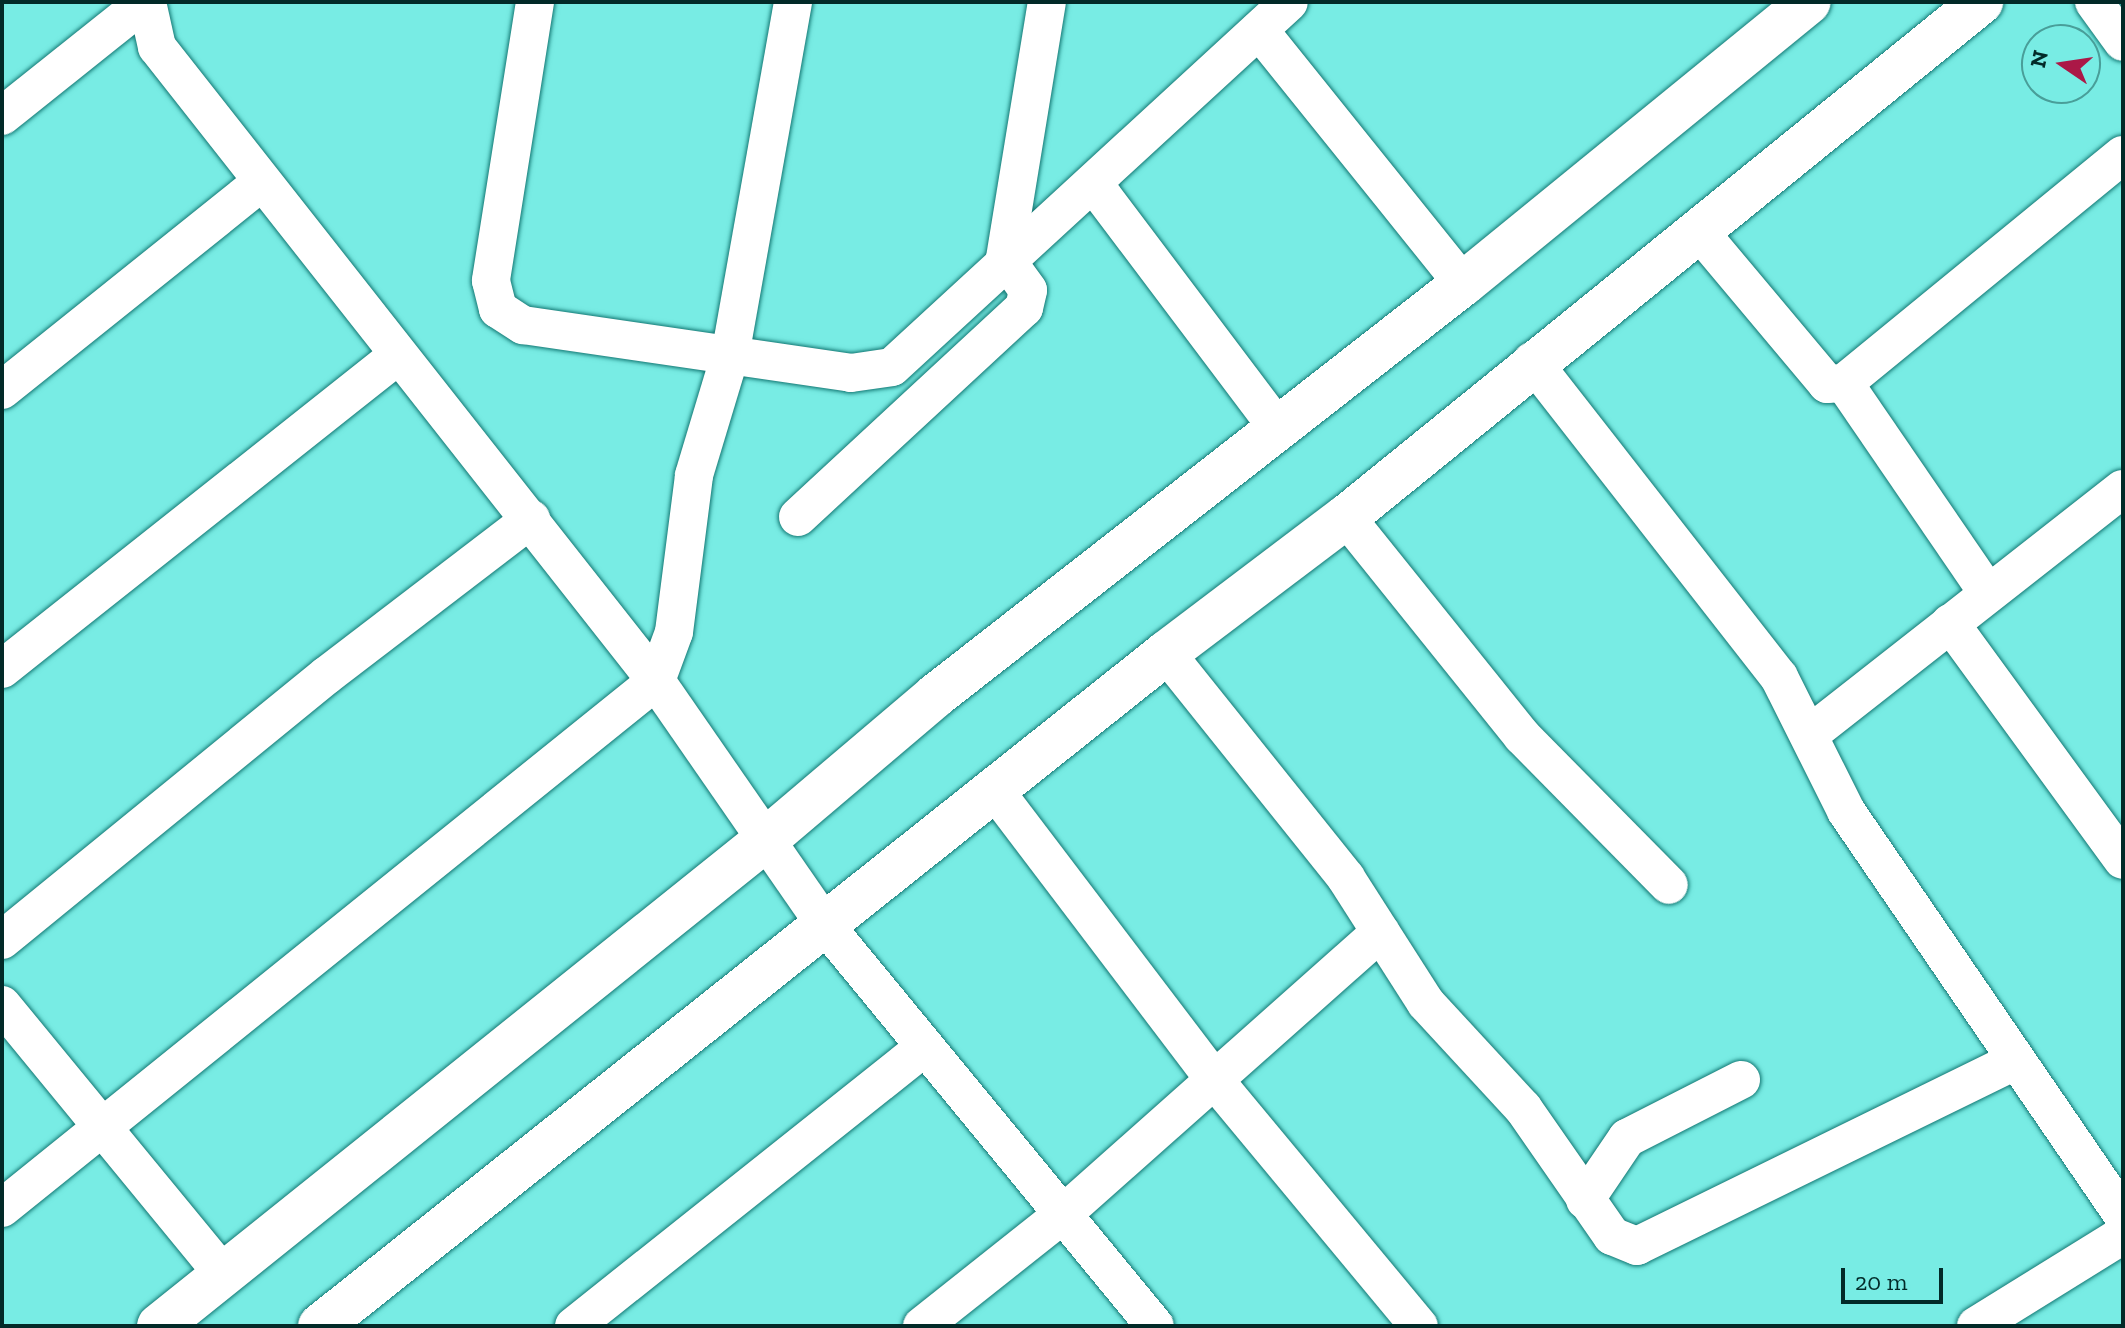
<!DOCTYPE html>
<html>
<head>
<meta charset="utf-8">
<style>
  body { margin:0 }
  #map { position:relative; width:2125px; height:1328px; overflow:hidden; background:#78ece4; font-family:"Zilla Slab",serif }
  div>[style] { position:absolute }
  .roads { filter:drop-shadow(0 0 2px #137773) drop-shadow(0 0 2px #137773) }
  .street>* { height:38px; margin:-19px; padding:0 19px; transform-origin:19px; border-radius:19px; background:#fff }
  .highway>* { height:44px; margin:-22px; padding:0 22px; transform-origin:22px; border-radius:22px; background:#fff }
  span { translate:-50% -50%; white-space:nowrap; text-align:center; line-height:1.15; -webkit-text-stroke:8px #78ece4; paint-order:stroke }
  .frame { position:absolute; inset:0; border:4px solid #022a28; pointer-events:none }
  .north { position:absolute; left:2021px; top:24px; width:80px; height:80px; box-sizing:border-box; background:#78ece4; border:2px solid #499e99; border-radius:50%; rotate:283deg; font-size:22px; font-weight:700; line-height:32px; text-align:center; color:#022a28 }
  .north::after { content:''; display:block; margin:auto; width:28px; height:36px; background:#ab1847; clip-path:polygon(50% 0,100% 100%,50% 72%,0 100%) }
  .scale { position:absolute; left:1841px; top:1268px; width:102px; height:36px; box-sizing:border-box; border:4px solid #022a28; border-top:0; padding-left:10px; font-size:24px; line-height:28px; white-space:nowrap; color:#022a28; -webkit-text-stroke:6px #78ece4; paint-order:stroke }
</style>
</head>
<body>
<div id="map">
  <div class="roads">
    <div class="street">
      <i style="left:147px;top:2px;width:46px;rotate:77.5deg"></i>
      <i style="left:157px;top:47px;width:807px;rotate:51.79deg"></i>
      <i style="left:656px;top:681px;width:297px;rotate:55.3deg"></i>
      <i style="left:825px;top:925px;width:519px;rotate:50.55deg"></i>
      <i style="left:535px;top:2px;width:282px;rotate:99deg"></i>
      <i style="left:491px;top:281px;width:29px;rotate:76deg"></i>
      <i style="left:498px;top:309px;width:30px;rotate:33deg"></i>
      <i style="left:523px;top:325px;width:331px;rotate:8.3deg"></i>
      <i style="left:851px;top:373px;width:41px;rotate:-8.3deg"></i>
      <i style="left:892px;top:367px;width:539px;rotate:-42.6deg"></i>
      <i style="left:2094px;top:2px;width:49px;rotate:54.1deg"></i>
      <i style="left:1259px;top:30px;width:326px;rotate:51.2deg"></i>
      <i style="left:2px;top:116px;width:183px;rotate:-38.6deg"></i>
      <i style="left:1093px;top:183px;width:304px;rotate:53deg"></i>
      <i style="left:1698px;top:230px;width:201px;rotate:50deg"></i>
      <i style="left:1827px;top:384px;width:17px;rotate:-3deg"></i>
      <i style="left:1844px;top:383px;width:360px;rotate:-39.3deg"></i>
      <i style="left:1532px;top:361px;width:401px;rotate:52deg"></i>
      <i style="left:1779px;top:677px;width:150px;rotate:63.4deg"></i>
      <i style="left:1846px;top:811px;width:491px;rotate:55.6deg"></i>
      <i style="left:1844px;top:383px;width:255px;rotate:55.6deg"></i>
      <i style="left:2px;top:390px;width:333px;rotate:-38.7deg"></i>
      <i style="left:798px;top:517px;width:308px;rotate:-42.8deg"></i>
      <i style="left:1024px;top:308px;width:18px;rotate:-77deg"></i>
      <i style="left:1028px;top:290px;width:39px;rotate:-126deg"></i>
      <i style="left:1005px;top:258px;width:259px;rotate:-80.7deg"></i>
      <i style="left:1346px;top:517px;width:281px;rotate:51.2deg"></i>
      <i style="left:1522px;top:736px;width:209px;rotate:45.4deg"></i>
      <i style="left:1950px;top:623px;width:293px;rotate:53.9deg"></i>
      <i style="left:1166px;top:653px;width:288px;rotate:51.3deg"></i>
      <i style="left:1346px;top:878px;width:148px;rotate:57.4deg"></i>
      <i style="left:1426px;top:1003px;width:143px;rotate:47.3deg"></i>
      <i style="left:1523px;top:1108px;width:156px;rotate:55.2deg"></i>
      <i style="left:1612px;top:1236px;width:27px;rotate:22deg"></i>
      <i style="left:1637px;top:1246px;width:421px;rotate:-26.1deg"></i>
      <i style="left:2px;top:669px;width:504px;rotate:-38.39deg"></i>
      <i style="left:1810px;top:734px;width:397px;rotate:-38.1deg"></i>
      <i style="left:996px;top:792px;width:358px;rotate:52.8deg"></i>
      <i style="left:1212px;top:1077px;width:324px;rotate:50.3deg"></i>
      <i style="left:2px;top:940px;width:419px;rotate:-39.2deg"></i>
      <i style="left:327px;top:675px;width:257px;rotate:-37.4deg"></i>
      <i style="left:2px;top:1005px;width:348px;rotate:50.6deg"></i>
      <i style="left:1585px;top:1200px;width:75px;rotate:-55.9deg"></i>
      <i style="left:1627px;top:1138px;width:128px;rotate:-27deg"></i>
      <i style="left:2px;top:1208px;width:840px;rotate:-38.86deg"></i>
      <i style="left:656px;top:681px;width:52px;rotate:-69.8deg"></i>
      <i style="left:674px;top:632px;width:158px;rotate:-82.7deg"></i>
      <i style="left:694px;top:475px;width:124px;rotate:-73.2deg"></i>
      <i style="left:730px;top:356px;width:360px;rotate:-79.9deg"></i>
      <i style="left:574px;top:1326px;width:447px;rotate:-38.5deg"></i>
      <i style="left:922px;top:1326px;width:179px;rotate:-38.4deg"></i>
      <i style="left:1062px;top:1215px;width:426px;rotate:-41.6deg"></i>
      <i style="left:1976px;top:1326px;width:173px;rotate:-31.8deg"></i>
    </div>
    <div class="highway">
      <i style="left:159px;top:1326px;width:782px;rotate:-38.72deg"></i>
      <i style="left:769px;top:837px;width:218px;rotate:-40.3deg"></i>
      <i style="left:935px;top:696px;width:670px;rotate:-37.97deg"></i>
      <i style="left:1463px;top:284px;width:446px;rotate:-39.2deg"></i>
      <i style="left:320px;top:1326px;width:1081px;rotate:-38.5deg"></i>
      <i style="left:1166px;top:653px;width:226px;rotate:-37.1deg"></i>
      <i style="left:1346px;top:517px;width:818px;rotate:-39.04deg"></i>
    </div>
  </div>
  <div class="frame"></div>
  <div class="north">N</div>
  <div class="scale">20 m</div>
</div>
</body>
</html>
